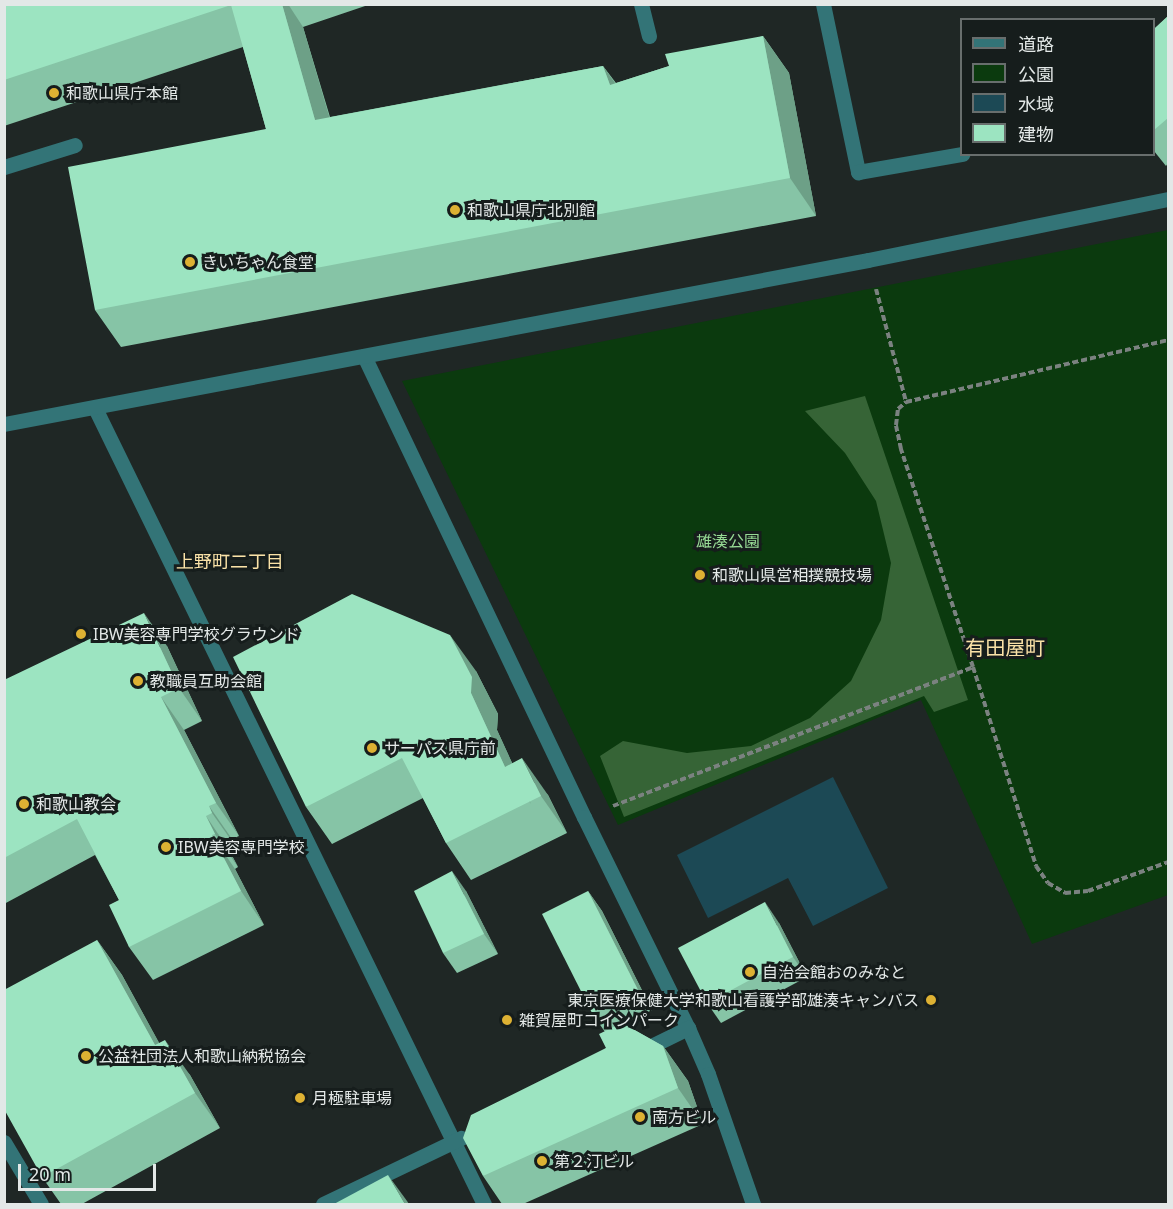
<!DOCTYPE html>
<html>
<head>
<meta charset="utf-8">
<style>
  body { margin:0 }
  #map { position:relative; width:1173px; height:1209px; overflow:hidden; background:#1f2725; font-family:"Noto Sans","Noto Sans JP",sans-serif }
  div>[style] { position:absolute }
  .green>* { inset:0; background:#0b3a0e }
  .forest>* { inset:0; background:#366436 }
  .water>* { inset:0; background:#1c4955 }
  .path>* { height:4px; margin-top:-2px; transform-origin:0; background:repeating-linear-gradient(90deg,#7b8280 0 6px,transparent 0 9px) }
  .service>* { height:15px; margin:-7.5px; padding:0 7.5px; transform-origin:7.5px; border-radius:7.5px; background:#337477 }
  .minor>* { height:15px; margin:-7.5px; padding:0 7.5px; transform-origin:7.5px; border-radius:7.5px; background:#337477 }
  .wall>* { inset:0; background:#86c4a6 }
  .shaded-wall>* { inset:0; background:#6da087 }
  .building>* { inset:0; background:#9ce4c1 }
  .dots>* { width:16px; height:16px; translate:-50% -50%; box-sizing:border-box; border:3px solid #161d1c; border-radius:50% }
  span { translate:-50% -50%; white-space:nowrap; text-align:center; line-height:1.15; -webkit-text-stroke:6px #161d1c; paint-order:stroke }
  .poi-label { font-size:16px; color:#e3e8e7 }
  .left { translate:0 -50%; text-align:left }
  .right { translate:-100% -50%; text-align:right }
  .park-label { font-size:16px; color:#96d994 }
  .neighbourhood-label { font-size:18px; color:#fae2a7 }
  .quarter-label { font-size:20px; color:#fae2a7 }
  .frame { position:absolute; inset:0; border:6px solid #e3e8e7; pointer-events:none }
  .legend { position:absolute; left:960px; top:18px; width:195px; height:138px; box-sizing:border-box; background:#161d1c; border:2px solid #686e6d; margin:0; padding:8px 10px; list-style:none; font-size:18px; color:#e3e8e7 }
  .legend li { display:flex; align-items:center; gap:12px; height:30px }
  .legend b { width:30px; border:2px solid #686e6d }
  .scale { position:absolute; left:18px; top:1164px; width:138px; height:27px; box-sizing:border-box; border:3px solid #e3e8e7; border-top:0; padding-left:8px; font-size:18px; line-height:21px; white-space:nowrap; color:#e3e8e7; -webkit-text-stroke:4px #161d1c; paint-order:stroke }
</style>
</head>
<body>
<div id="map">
  <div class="green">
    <i style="clip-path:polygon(1168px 230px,1168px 895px,1032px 944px,921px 700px,618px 825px,402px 381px)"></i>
  </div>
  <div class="forest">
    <i style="clip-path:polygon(865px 396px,968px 700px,934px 712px,924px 696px,624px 817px,600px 756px,623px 741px,687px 753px,751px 746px,810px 718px,851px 681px,881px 620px,891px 563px,876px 501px,845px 453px,805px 411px)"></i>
  </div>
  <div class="water">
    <i style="clip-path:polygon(833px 777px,888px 888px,813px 926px,788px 878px,708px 918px,677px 855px)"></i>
  </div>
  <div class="path">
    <i style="left:876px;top:289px;width:117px;rotate:75.1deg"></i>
    <i style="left:906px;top:402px;width:269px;rotate:-13.3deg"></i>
    <i style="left:973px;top:667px;width:209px;rotate:72.4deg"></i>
    <i style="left:1036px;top:866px;width:21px;rotate:55deg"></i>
    <i style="left:1048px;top:883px;width:20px;rotate:30deg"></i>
    <i style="left:1065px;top:893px;width:23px;rotate:-5deg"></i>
    <i style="left:1088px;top:891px;width:85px;rotate:-19.9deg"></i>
    <i style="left:613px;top:806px;width:386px;rotate:-21.1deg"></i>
    <i style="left:973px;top:667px;width:230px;rotate:-108.3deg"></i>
    <i style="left:901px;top:449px;width:25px;rotate:-102deg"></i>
    <i style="left:896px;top:425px;width:16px;rotate:-83deg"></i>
    <i style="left:898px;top:409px;width:11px;rotate:-41deg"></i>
  </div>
  <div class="service">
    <i style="left:641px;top:4px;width:33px;rotate:76deg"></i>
    <i style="left:823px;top:4px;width:172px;rotate:78.2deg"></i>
    <i style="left:858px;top:172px;width:106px;rotate:-9.8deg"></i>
    <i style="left:4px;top:167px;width:74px;rotate:-17.2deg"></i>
  </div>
  <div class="minor">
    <i style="left:364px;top:356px;width:511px;rotate:64.49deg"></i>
    <i style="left:584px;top:817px;width:235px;rotate:63.8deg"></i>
    <i style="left:688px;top:1028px;width:50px;rotate:66.5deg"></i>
    <i style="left:708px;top:1074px;width:138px;rotate:70.9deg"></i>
    <i style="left:95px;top:408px;width:886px;rotate:63.96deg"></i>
    <i style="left:4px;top:424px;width:879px;rotate:-10.75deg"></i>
    <i style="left:868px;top:260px;width:306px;rotate:-11.5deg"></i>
    <i style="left:639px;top:1052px;width:55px;rotate:-26.1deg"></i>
    <i style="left:4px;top:1142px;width:72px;rotate:59.2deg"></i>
    <i style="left:323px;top:1204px;width:153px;rotate:-25.6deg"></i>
  </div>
  <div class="wall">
    <i style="clip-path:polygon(4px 4px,371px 4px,303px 27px,330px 117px,603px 66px,616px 83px,763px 36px,789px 73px,816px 216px,121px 347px,95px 310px,266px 129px,243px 47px,4px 126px)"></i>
    <i style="clip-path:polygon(1168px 16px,1168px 163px,1166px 166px,1154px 151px,1154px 29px)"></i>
    <i style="clip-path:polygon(167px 646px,202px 721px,184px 730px,239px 836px,232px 839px,236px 847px,229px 850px,238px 867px,235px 869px,264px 925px,153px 980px,129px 947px,119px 900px,95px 855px,4px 904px,4px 680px)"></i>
    <i style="clip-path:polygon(476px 671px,498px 714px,497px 730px,512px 763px,548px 795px,567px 833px,471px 880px,446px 843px,423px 798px,332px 844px,306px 807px)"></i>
    <i style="clip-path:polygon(466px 891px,498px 954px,457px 973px,443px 953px)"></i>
    <i style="clip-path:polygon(588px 891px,602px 911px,652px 1010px,624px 1024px,663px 1046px,688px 1081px,703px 1124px,523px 1204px,502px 1204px,483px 1176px,606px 1048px,605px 1032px,592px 1013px)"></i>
    <i style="clip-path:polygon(779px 923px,807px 977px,721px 1023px,707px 1003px)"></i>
    <i style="clip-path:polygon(97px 940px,122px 975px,159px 1043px,190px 1075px,220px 1128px,82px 1204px,61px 1204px,42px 1177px)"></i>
  </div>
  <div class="shaded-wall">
    <i style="clip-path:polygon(282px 4px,288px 4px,303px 27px,341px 157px,315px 120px)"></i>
    <i style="clip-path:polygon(763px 36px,789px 73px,816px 216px,790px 178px)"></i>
    <i style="clip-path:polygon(603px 66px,629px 103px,610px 85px)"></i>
    <i style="clip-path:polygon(144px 613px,167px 646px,202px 721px,179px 688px)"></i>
    <i style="clip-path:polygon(450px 635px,476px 671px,498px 714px,497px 730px,531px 804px,505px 767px,471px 693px)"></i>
    <i style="clip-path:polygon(161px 697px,184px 730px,239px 836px,216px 803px)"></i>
    <i style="clip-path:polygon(522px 758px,548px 795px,567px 833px,541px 796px)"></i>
    <i style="clip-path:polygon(209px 806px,232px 839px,236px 847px,212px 813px)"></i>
    <i style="clip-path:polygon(206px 816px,229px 850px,238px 867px,215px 834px)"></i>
    <i style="clip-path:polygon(212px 835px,235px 869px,264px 925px,241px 891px)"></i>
    <i style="clip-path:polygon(452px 871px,466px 891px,498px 954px,484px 934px)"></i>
    <i style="clip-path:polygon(588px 891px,602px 911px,652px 1010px,638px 990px)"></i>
    <i style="clip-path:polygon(765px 902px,779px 923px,807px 977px,793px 957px)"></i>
    <i style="clip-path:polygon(97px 940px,122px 975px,180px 1081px,155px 1045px)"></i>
    <i style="clip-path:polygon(165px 1040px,190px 1075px,220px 1128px,195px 1093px)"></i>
    <i style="clip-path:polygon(663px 1046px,688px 1081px,703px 1124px,678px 1088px)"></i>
    <i style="clip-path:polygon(388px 1175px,407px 1201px,409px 1204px,405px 1204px)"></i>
  </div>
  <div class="building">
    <i style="clip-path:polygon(4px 4px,282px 4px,315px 120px,603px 66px,610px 85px,669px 66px,665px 54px,763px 36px,790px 178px,95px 310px,68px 167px,266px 129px,231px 5px,4px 80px)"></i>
    <i style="clip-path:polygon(1168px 16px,1168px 118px,1154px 130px,1154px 29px)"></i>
    <i style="clip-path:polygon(352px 594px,450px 635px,472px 677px,471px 693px,505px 767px,522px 758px,541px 796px,446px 843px,402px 758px,306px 807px,233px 657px)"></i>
    <i style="clip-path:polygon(144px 613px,179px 688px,161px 697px,216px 803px,209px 806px,212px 813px,206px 816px,215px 834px,212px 835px,241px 891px,129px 947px,109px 905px,119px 900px,77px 819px,4px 858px,4px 680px)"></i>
    <i style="clip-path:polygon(452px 871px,484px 934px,443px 953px,414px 891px)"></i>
    <i style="clip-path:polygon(588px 891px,638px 990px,592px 1013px,542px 914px)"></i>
    <i style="clip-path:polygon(765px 902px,793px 957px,707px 1003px,678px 948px)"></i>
    <i style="clip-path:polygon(97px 940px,155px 1045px,165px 1040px,195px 1093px,42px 1177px,4px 1109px,4px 990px)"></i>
    <i style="clip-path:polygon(622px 1023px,663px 1046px,678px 1088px,483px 1176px,463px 1138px,471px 1115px,606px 1048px,599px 1034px)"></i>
    <i style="clip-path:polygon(388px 1175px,405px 1204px,334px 1204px)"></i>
  </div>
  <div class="dots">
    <i style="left:54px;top:93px;background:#ddb133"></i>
    <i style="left:455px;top:210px;background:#ddb133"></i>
    <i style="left:190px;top:262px;background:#ddb133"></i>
    <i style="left:700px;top:575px;background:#ddb133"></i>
    <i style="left:81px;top:634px;background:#ddb133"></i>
    <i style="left:138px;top:681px;background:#ddb133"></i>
    <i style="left:372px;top:748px;background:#ddb133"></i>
    <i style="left:24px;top:804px;background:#ddb133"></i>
    <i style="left:166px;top:847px;background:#ddb133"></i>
    <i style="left:750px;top:972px;background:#ddb133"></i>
    <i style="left:931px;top:1000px;background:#ddb133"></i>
    <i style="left:507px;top:1020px;background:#ddb133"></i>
    <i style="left:86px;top:1056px;background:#ddb133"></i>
    <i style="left:300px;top:1098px;background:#ddb133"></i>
    <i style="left:640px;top:1117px;background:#ddb133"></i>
    <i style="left:542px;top:1161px;background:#ddb133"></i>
  </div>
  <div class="poi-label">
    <span class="left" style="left:66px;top:93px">和歌山県庁本館</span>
    <span class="left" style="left:467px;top:210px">和歌山県庁北別館</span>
    <span class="left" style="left:202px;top:262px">きいちゃん食堂</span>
    <span class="left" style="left:712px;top:575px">和歌山県営相撲競技場</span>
    <span class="left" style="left:93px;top:634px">IBW美容専門学校グラウンド</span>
    <span class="left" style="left:150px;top:681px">教職員互助会館</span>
    <span class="left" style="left:384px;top:748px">サーパス県庁前</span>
    <span class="left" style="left:36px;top:804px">和歌山教会</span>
    <span class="left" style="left:178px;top:847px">IBW美容専門学校</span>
    <span class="left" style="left:762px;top:972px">自治会館おのみなと</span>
    <span class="right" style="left:919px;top:1000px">東京医療保健大学和歌山看護学部雄湊キャンバス</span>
    <span class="left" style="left:519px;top:1020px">雑賀屋町コインパーク</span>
    <span class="left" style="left:98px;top:1056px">公益社団法人和歌山納税協会</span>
    <span class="left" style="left:312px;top:1098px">月極駐車場</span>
    <span class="left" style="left:652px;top:1117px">南方ビル</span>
    <span class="left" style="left:554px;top:1161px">第２汀ビル</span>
  </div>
  <div class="park-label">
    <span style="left:728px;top:541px">雄湊公園</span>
  </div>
  <div class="neighbourhood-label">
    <span style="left:230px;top:561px">上野町二丁目</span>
  </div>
  <div class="quarter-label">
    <span style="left:1005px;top:647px">有田屋町</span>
  </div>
  <div class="frame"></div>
  <ul class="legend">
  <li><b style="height:8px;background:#337477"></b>道路</li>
  <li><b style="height:16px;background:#0b3a0e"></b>公園</li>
  <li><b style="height:16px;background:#1c4955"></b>水域</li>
  <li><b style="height:16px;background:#9ce4c1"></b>建物</li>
  </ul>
  <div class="scale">20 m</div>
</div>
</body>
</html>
